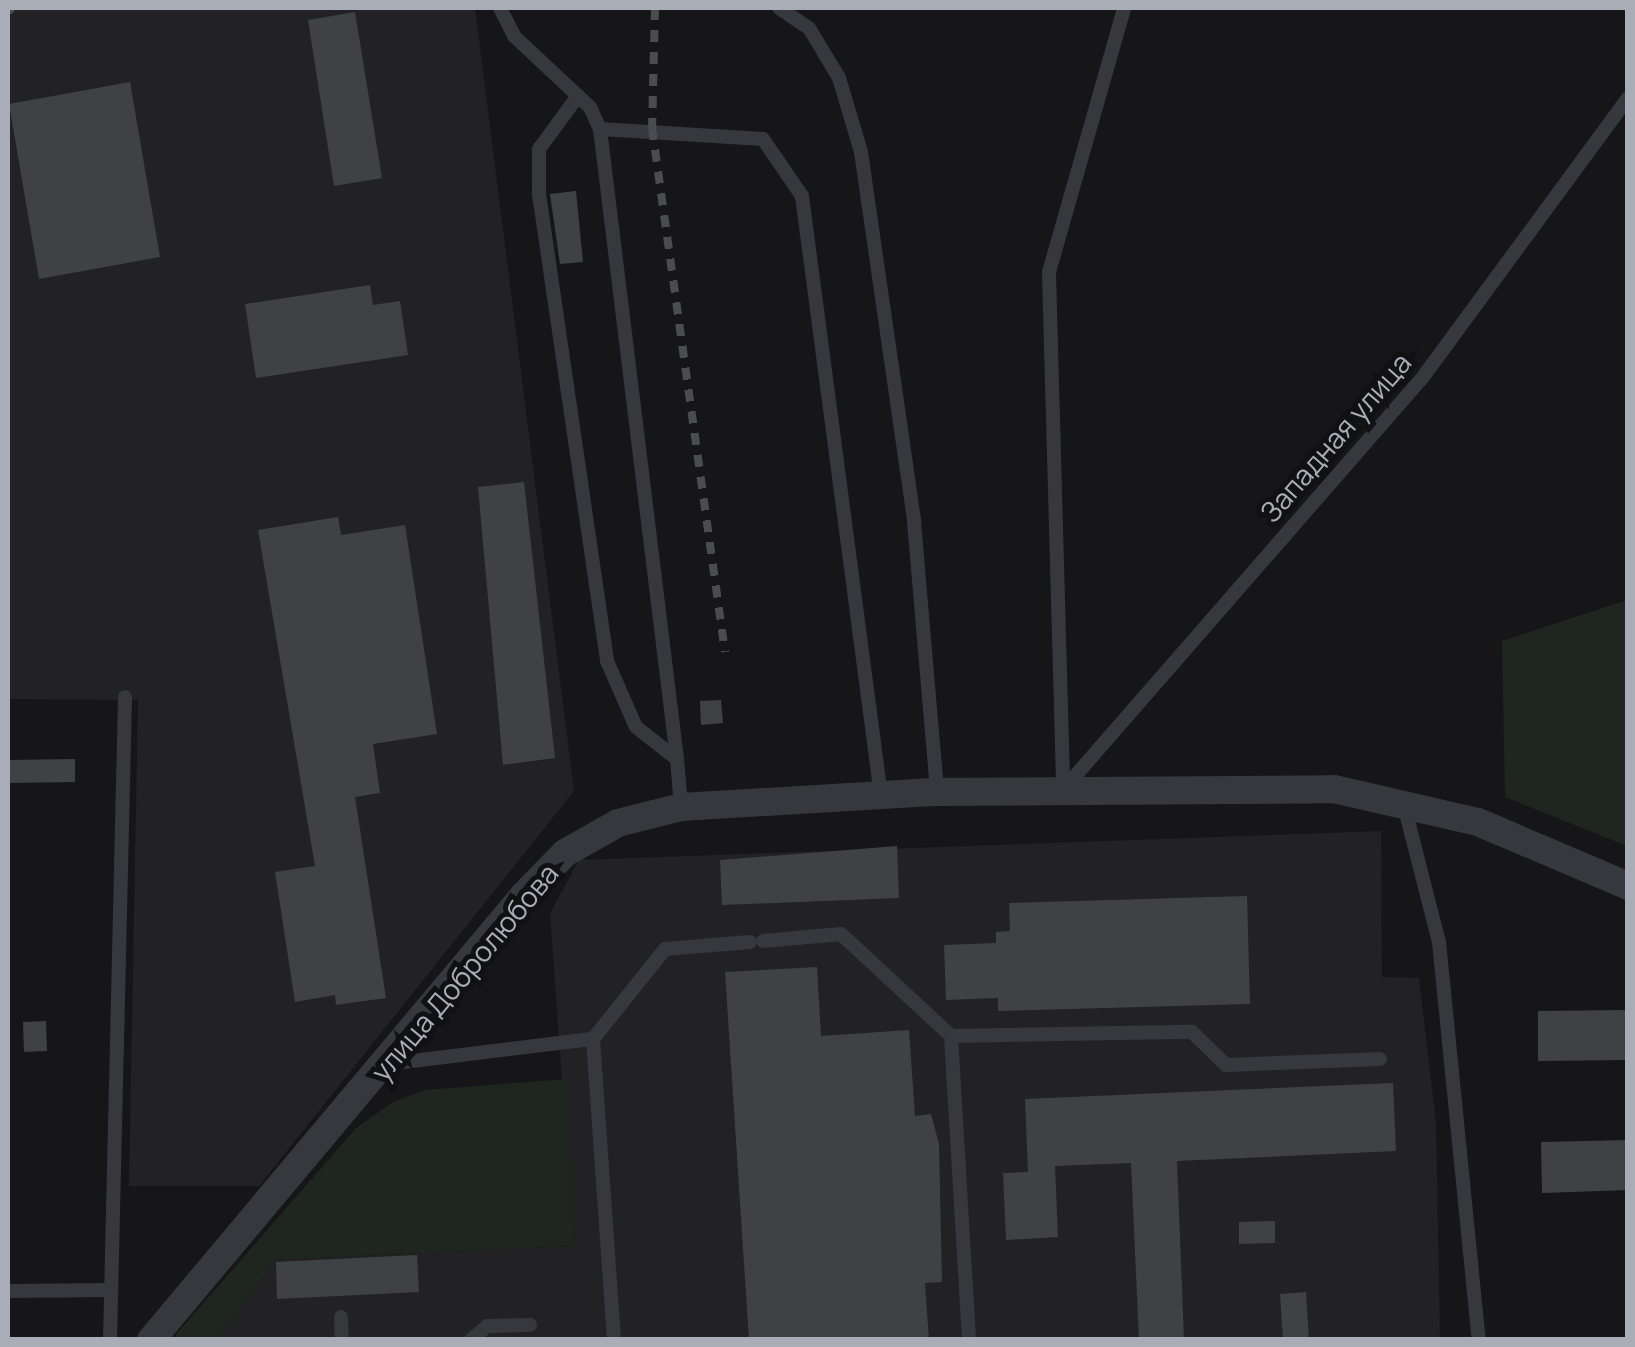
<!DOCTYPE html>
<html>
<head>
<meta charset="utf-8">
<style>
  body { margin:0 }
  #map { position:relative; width:1635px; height:1347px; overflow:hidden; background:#161618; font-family:Manrope,sans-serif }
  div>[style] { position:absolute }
  .built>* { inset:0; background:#222225 }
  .green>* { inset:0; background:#1e261f }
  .building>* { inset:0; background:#404145 }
  .lane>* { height:14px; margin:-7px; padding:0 7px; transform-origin:7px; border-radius:7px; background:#37383d }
  .street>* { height:28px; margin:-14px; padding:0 14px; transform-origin:14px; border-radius:14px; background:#37383d }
  .rail>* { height:8px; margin-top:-4px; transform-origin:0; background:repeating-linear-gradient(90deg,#4a4c52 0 12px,transparent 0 22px) }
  span { translate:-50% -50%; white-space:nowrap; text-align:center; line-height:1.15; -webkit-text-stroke:10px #111113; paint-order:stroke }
  .street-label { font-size:28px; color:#a8adb8 }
  .frame { position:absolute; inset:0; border:10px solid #a8adb8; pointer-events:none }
</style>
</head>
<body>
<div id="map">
  <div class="built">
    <i style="clip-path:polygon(8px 8px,475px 8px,574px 791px,259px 1186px,129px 1186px,138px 700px,8px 699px)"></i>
    <i style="clip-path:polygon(1381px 831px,1382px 977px,1419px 978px,1436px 1123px,1440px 1339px,218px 1339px,275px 1260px,574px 1246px,550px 913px,579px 860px)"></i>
  </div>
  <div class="green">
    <i style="clip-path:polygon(1627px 600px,1628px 600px,1627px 846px,1505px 797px,1502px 641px)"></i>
    <i style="clip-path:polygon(567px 1079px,574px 1246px,275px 1260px,218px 1339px,172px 1339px,356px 1128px,393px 1102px,425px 1090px)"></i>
  </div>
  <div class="building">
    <i style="clip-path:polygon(355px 12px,382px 178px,334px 186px,308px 20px)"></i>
    <i style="clip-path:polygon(130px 82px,160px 257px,39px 279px,9px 104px)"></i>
    <i style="clip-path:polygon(576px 191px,583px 262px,560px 264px,550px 194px)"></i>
    <i style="clip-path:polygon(370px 285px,373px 305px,400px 301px,408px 355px,256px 378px,245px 304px)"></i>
    <i style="clip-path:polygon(524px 482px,555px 758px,503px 765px,478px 487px)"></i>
    <i style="clip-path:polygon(338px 517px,341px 535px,405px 525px,437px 734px,373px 744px,380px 793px,355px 797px,386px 998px,336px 1005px,335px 995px,295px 1002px,275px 872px,315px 866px,258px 530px)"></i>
    <i style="clip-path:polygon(721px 700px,723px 723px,701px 725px,700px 701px)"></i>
    <i style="clip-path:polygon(75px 759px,75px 782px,8px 783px,8px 760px)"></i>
    <i style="clip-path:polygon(897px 846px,899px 898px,722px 905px,720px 860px)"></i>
    <i style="clip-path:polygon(1247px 896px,1250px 1004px,998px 1011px,998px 998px,946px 1000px,944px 945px,996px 943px,996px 932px,1010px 931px,1009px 903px)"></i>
    <i style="clip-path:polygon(817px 967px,821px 1036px,909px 1030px,915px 1116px,931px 1114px,939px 1144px,942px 1282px,925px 1283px,929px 1340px,749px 1340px,725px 972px)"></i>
    <i style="clip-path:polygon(1628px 1010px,1628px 1060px,1538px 1061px,1538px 1011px)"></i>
    <i style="clip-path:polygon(46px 1021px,47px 1051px,24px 1052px,23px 1022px)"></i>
    <i style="clip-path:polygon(1393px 1083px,1396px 1151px,1177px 1161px,1184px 1340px,1139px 1340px,1131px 1163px,1055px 1166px,1058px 1237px,1006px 1240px,1003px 1173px,1028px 1172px,1025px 1099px)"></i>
    <i style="clip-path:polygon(1628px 1140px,1628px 1190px,1542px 1193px,1541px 1142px)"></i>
    <i style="clip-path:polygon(1275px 1221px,1275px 1243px,1239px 1244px,1239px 1222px)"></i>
    <i style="clip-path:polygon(417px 1255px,419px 1292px,277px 1299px,276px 1262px)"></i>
    <i style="clip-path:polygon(1306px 1292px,1309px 1340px,1283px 1340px,1280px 1294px)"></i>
  </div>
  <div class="lane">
    <i style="left:500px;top:8px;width:31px;rotate:63deg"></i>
    <i style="left:514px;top:36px;width:104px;rotate:43.1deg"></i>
    <i style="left:590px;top:107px;width:24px;rotate:66deg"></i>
    <i style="left:600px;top:129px;width:635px;rotate:83.03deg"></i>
    <i style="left:779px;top:8px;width:36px;rotate:34deg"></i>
    <i style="left:809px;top:28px;width:58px;rotate:59deg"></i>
    <i style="left:839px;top:78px;width:77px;rotate:73.4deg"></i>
    <i style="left:861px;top:152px;width:374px;rotate:81.8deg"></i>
    <i style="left:914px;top:522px;width:271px;rotate:85.1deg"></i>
    <i style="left:578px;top:96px;width:66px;rotate:126.3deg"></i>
    <i style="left:539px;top:149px;width:45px;rotate:90deg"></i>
    <i style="left:539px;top:194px;width:472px;rotate:81.7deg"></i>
    <i style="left:607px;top:661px;width:72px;rotate:66.3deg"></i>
    <i style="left:636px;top:727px;width:52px;rotate:38deg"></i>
    <i style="left:677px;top:759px;width:48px;rotate:85.2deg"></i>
    <i style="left:600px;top:129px;width:163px;rotate:3.5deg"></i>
    <i style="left:763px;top:139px;width:69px;rotate:55.6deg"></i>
    <i style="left:802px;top:196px;width:605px;rotate:82.5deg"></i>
    <i style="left:1063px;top:781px;width:509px;rotate:-91.58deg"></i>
    <i style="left:1049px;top:272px;width:274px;rotate:-74.1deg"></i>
    <i style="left:1062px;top:791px;width:549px;rotate:-48.91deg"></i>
    <i style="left:1423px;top:377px;width:346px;rotate:-53.7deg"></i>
    <i style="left:1404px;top:805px;width:141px;rotate:75.7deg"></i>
    <i style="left:1439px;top:942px;width:400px;rotate:84.3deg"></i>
    <i style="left:763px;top:941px;width:78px;rotate:-5.1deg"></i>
    <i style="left:841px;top:934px;width:150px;rotate:42.8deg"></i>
    <i style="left:951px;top:1036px;width:305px;rotate:86.6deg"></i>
    <i style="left:951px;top:1036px;width:241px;rotate:-1deg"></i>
    <i style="left:1192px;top:1032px;width:47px;rotate:44.1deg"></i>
    <i style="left:1226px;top:1065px;width:154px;rotate:-2.2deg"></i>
    <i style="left:593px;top:1039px;width:115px;rotate:-51.3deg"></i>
    <i style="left:665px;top:949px;width:85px;rotate:-4.7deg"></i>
    <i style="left:388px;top:1064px;width:207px;rotate:-7deg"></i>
    <i style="left:593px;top:1039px;width:302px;rotate:86deg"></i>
    <i style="left:8px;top:1291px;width:103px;rotate:-0.6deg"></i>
    <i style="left:341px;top:1317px;width:23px;rotate:88deg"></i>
    <i style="left:110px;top:1340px;width:643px;rotate:-88.66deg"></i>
    <i style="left:471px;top:1340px;width:21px;rotate:-41deg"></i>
    <i style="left:487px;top:1326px;width:43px;rotate:-1.3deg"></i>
  </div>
  <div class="street">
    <i style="left:151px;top:1340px;width:581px;rotate:-50.03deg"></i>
    <i style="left:524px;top:895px;width:59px;rotate:-45.7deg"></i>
    <i style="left:565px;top:853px;width:61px;rotate:-29.5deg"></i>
    <i style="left:618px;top:823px;width:65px;rotate:-14.3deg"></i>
    <i style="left:681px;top:807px;width:256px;rotate:-3.4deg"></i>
    <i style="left:937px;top:792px;width:397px;rotate:-0.4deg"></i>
    <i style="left:1334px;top:789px;width:148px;rotate:12.9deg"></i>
    <i style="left:1478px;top:822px;width:163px;rotate:23.1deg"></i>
  </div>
  <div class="rail">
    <i style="left:655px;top:8px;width:120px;rotate:91.4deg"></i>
    <i style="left:652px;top:128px;width:529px;rotate:82.07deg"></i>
    <i style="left:8px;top:12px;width:6px;rotate:-45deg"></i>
  </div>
  <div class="street-label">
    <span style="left:1335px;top:437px;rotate:-49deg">Западная улица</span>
    <span style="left:464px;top:972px;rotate:-50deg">улица Добролюбова</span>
  </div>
  <div class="frame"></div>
</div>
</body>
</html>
